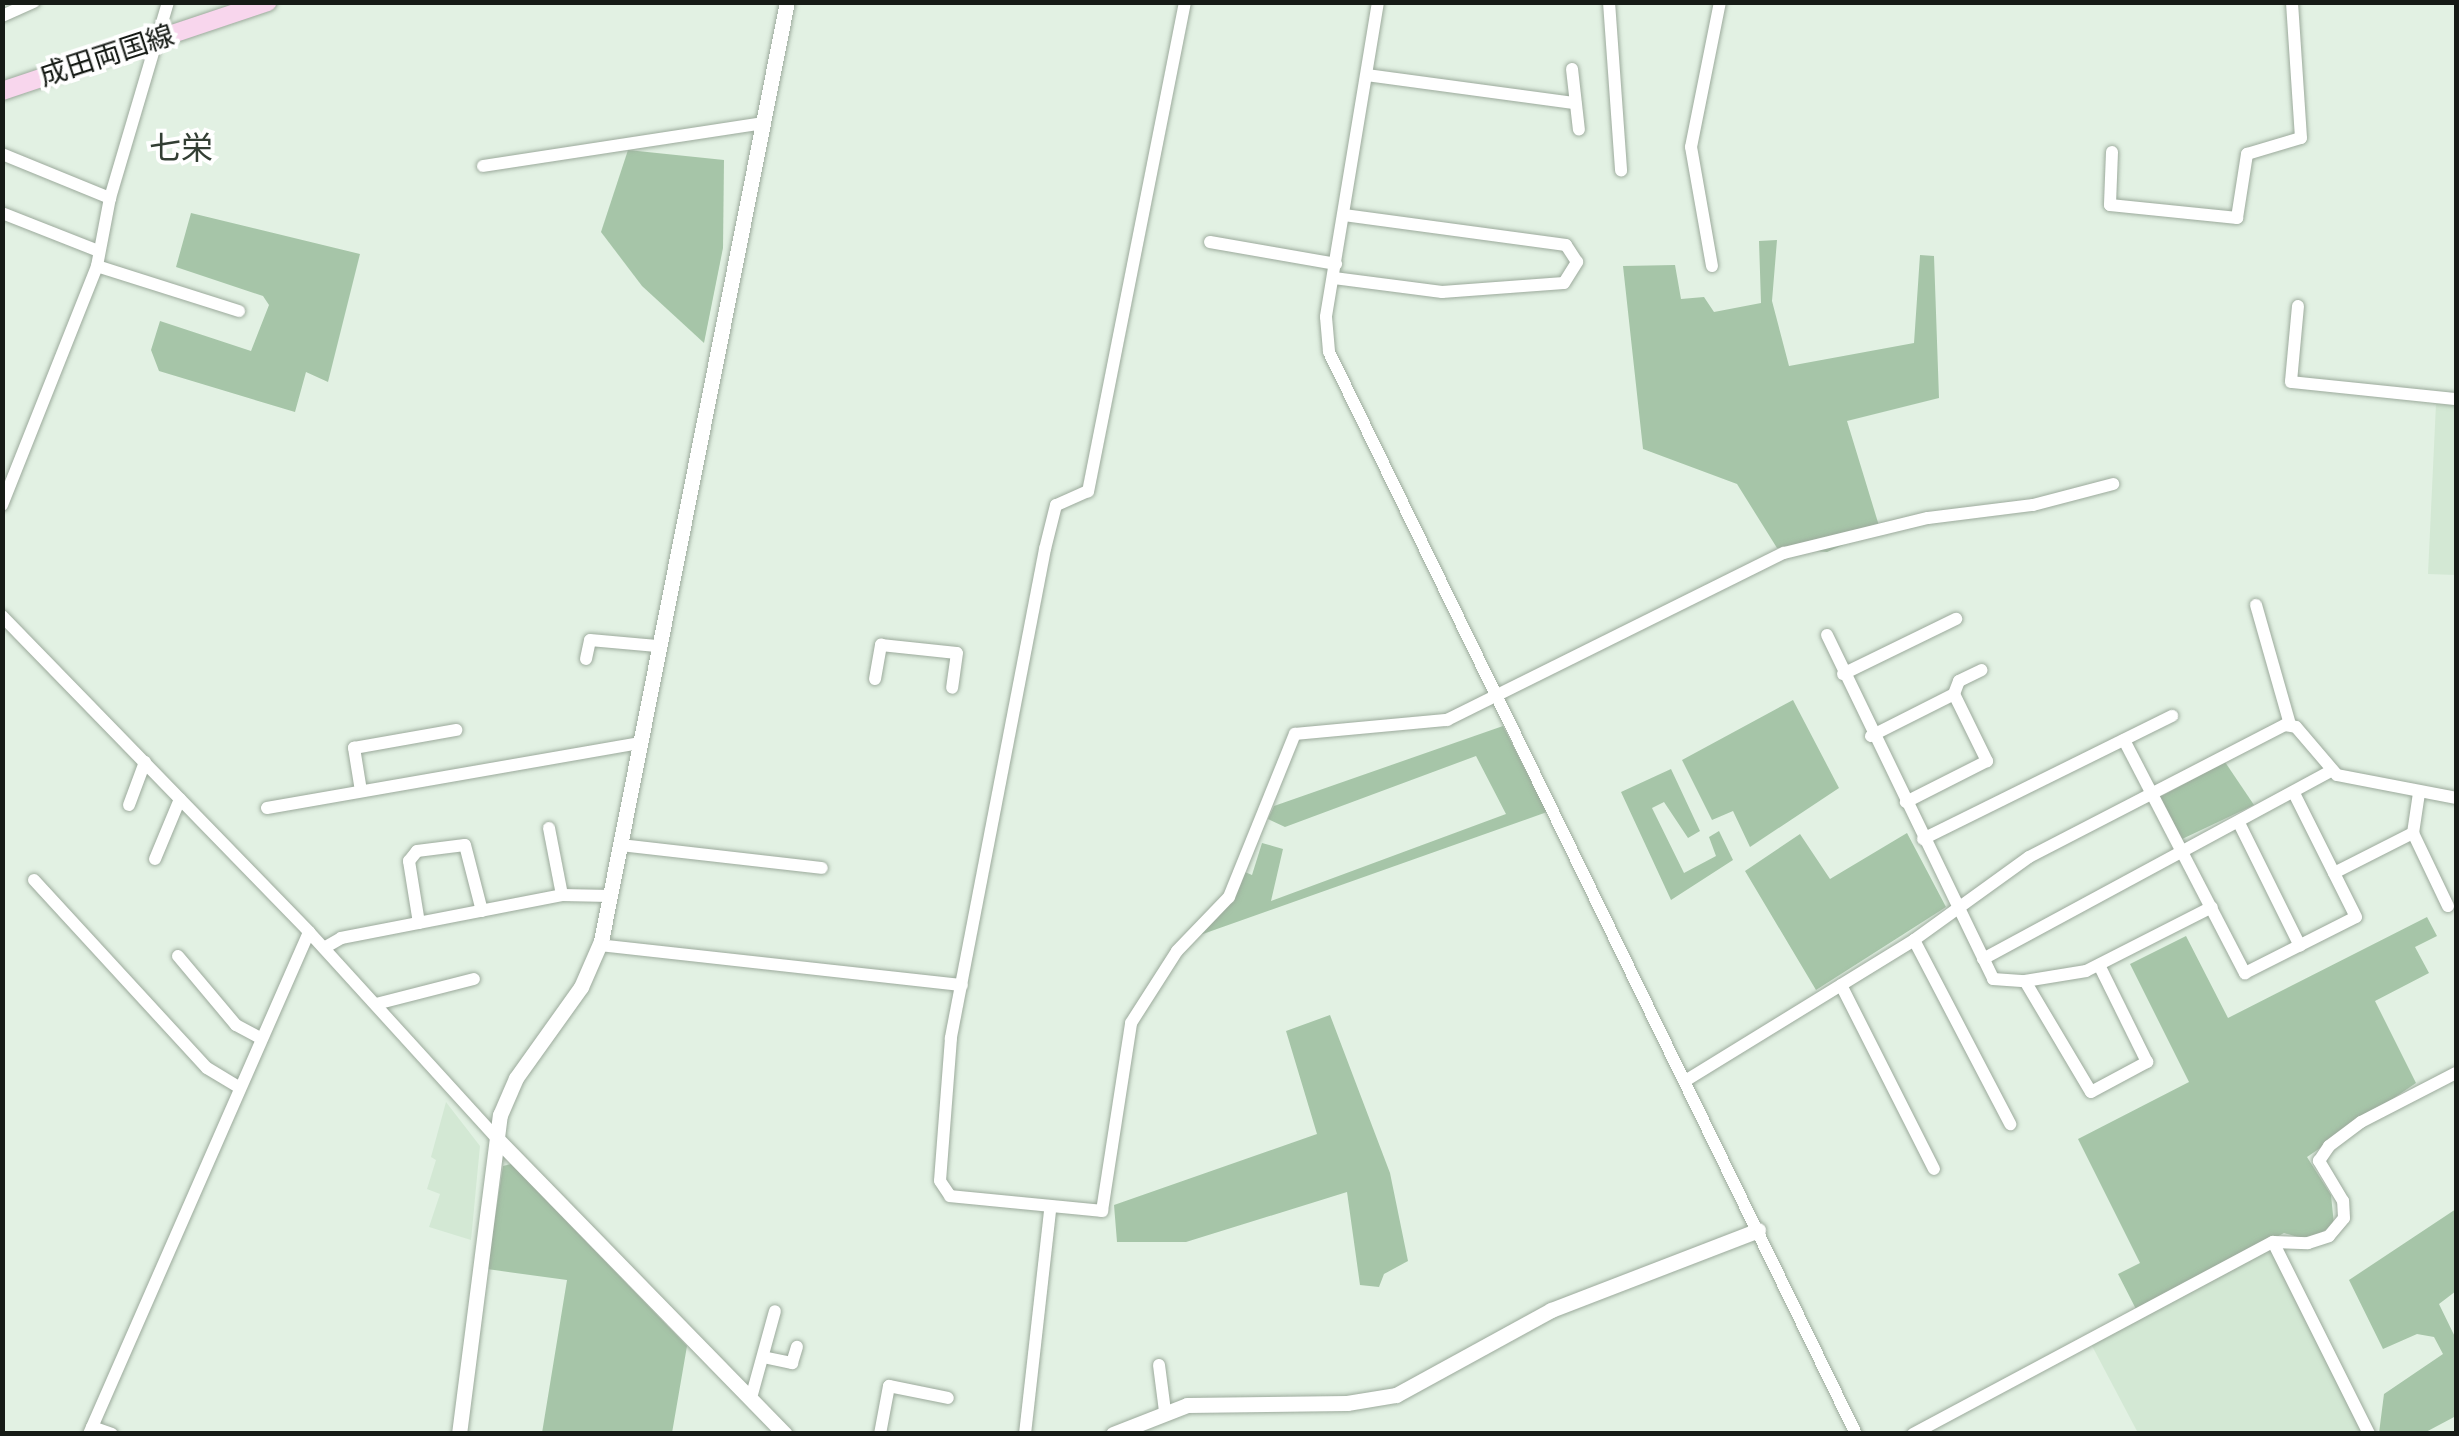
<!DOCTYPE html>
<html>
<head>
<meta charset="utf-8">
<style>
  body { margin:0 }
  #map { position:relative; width:2459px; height:1436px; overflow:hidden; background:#e2f1e3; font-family:Jost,"Noto Sans JP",sans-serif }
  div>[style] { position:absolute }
  .built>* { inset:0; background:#d3e8d4 }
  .green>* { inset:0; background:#a6c5a8 }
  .roads { filter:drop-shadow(0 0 2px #9caa9c) drop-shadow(0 0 2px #9caa9c) }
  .minor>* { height:12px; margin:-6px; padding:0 6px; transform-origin:6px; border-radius:6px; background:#fff }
  .tertiary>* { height:15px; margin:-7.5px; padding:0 7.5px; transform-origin:7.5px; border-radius:7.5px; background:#fff }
  .secondary>* { height:18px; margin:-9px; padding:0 9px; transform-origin:9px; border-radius:9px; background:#f8d6ed }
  span { translate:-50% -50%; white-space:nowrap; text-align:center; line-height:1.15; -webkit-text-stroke:8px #fff; paint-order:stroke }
  .street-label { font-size:28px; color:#161b16 }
  .quarter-label { font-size:32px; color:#323e33 }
  .frame { position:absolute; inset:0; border:5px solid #161b16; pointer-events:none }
</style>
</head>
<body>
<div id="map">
  <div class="built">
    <i style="clip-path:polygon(2436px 404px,2456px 405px,2456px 575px,2428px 574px)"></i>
    <i style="clip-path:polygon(446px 1102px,480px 1146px,471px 1240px,429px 1227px,440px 1194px,427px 1189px,436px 1160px,431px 1157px)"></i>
    <i style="clip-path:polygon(2272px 1247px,2363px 1433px,2138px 1433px,2091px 1344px)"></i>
  </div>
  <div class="green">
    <i style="clip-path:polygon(628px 150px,724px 160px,723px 248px,704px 343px,642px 286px,601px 232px)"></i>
    <i style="clip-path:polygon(191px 213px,360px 254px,328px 382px,306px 372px,295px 412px,159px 371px,151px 350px,160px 321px,251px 351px,269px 305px,263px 296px,176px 267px)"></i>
    <i style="clip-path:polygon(1777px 240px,1772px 301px,1789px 366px,1914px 343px,1920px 255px,1934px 256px,1939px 398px,1847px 421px,1880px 529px,1827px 552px,1777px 548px,1737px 484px,1643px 449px,1623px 266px,1675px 265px,1681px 299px,1704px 297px,1714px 312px,1761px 303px,1759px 241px)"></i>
    <i style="clip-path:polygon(1793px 700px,1839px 788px,1750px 847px,1733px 811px,1712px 820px,1682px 760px)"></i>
    <i style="clip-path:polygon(1503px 726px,1547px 812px,1200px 935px,1245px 872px,1252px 875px,1262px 843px,1283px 849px,1271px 901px,1506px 814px,1476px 756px,1285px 827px,1268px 819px,1274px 806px)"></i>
    <i style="clip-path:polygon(2225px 762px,2254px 805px,2180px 840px,2158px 798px)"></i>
    <i style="clip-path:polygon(1671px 769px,1700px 831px,1688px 838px,1664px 802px,1652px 808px,1684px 873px,1716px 856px,1709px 837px,1719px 831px,1733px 860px,1671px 900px,1621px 792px)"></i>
    <i style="clip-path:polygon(1907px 833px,1946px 907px,1816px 990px,1745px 871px,1800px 834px,1830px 879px)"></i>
    <i style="clip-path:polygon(2427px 917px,2437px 936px,2415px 947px,2429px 973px,2375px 1001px,2416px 1083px,2307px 1157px,2331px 1195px,2334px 1225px,2308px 1240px,2284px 1233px,2137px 1311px,2118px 1274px,2140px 1263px,2078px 1139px,2189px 1082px,2130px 964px,2186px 936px,2228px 1018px)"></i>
    <i style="clip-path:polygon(1330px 1015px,1390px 1173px,1408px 1261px,1384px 1274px,1379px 1287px,1360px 1285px,1347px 1192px,1186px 1242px,1117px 1242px,1114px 1205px,1317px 1134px,1286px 1031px)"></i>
    <i style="clip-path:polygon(511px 1164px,687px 1346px,672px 1433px,542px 1433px,567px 1280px,487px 1269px,503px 1166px)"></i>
    <i style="clip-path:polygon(2456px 1209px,2456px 1291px,2439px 1304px,2456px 1339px,2456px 1416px,2424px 1433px,2379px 1433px,2384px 1394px,2443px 1354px,2434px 1337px,2417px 1334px,2383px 1349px,2349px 1280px)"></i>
  </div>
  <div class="roads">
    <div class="minor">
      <i style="left:1185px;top:2px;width:499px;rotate:101.2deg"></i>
      <i style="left:1088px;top:491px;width:35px;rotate:156deg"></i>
      <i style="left:1056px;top:505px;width:45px;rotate:104deg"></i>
      <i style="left:1045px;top:549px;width:498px;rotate:100.9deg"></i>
      <i style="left:951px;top:1038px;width:143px;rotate:94.4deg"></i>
      <i style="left:940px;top:1181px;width:18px;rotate:56deg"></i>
      <i style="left:950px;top:1196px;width:153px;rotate:5.6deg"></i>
      <i style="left:1102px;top:1211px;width:190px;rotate:-81.2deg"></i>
      <i style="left:1131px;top:1023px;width:85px;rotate:-57.4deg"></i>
      <i style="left:1177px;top:951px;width:75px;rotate:-46.1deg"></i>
      <i style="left:1229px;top:897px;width:176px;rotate:-68deg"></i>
      <i style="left:1295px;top:734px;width:153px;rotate:-5.3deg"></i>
      <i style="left:1447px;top:720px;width:376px;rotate:-26.4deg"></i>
      <i style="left:1784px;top:553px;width:148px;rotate:-13.7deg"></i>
      <i style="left:1928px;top:518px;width:106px;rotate:-7.1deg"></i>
      <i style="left:2033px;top:505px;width:83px;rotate:-14.7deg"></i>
      <i style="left:1378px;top:2px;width:319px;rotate:99.4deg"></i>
      <i style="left:1326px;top:317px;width:35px;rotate:85deg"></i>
      <i style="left:1329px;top:352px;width:1204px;rotate:64.03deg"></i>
      <i style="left:1609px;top:2px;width:169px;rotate:85.9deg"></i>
      <i style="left:2px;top:16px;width:35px;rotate:-24deg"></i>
      <i style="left:1572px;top:69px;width:61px;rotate:83.5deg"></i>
      <i style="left:1367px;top:75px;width:210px;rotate:7.7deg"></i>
      <i style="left:2112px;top:152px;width:53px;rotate:92.2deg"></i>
      <i style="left:2110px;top:205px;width:128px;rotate:5.8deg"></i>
      <i style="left:2237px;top:218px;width:65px;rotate:-81.1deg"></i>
      <i style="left:2247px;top:154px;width:56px;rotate:-16.5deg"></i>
      <i style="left:2301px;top:138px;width:136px;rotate:-93.8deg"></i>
      <i style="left:2px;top:154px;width:117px;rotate:22.2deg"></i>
      <i style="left:483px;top:166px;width:283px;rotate:-8.7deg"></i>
      <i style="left:2px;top:213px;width:101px;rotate:21.5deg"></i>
      <i style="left:1210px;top:242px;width:128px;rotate:9.9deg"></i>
      <i style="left:97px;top:266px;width:149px;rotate:17.6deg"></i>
      <i style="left:1712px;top:266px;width:121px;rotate:-100deg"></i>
      <i style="left:1691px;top:147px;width:148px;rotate:-78.7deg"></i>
      <i style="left:1334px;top:278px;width:109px;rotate:7.4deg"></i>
      <i style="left:1442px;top:292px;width:122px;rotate:-4.2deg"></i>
      <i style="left:1564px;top:283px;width:25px;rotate:-58deg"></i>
      <i style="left:1577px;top:262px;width:20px;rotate:-123deg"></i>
      <i style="left:1566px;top:245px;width:224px;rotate:-172.3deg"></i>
      <i style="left:2298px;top:306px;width:76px;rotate:95.3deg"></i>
      <i style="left:2291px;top:382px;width:166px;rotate:5.9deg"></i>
      <i style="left:2px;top:505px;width:257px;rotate:-68.3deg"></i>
      <i style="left:97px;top:266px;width:69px;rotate:-79.2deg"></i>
      <i style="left:110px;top:198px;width:204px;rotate:-73.5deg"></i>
      <i style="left:2256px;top:605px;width:124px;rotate:74.1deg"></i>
      <i style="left:2px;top:616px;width:441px;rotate:45.8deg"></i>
      <i style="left:309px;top:932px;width:281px;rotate:47.7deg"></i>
      <i style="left:1827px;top:635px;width:382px;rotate:64.2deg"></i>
      <i style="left:1993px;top:979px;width:32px;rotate:4deg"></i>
      <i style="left:2025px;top:981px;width:62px;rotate:-9.3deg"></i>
      <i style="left:2086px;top:971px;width:141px;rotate:-26.9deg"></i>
      <i style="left:586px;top:659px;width:19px;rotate:-78deg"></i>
      <i style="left:590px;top:640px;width:67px;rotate:5.1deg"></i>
      <i style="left:1843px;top:674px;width:126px;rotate:-26deg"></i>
      <i style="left:875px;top:679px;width:35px;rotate:-80deg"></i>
      <i style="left:881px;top:645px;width:76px;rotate:6deg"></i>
      <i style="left:957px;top:653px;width:35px;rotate:98deg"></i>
      <i style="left:1954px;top:694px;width:14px;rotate:-69deg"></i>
      <i style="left:1959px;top:681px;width:25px;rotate:-26deg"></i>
      <i style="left:1871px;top:736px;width:93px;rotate:-26.8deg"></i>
      <i style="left:1954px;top:694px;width:75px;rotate:63.8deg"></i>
      <i style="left:1987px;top:761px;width:91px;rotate:153.2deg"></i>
      <i style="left:2124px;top:740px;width:263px;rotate:62.6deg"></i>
      <i style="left:2245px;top:973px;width:124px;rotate:-26.8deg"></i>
      <i style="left:2356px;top:917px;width:136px;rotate:-116.6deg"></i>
      <i style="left:361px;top:791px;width:44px;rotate:-99.2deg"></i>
      <i style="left:354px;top:748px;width:104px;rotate:-10deg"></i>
      <i style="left:2419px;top:793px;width:40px;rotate:98.5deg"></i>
      <i style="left:2413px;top:833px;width:81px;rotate:64.4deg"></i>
      <i style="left:129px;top:805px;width:46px;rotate:-69.6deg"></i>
      <i style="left:267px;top:808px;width:379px;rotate:-9.9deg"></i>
      <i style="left:2239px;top:823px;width:137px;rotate:63.6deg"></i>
      <i style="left:549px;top:828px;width:68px;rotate:79deg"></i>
      <i style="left:1923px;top:839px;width:278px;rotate:-26.3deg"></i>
      <i style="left:620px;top:845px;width:203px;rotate:6.5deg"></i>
      <i style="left:155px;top:859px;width:65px;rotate:-67.4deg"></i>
      <i style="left:2334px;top:873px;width:89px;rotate:-26.9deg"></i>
      <i style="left:34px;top:880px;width:255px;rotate:47.4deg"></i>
      <i style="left:207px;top:1068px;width:37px;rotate:31deg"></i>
      <i style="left:419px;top:923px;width:63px;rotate:-99.2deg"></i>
      <i style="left:409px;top:861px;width:13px;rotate:-51deg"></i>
      <i style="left:417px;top:851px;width:48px;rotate:-7.1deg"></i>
      <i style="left:465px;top:845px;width:68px;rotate:75.6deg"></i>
      <i style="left:1914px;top:940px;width:208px;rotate:62.4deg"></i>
      <i style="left:599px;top:945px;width:365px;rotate:6.3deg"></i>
      <i style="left:324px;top:948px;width:20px;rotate:-30deg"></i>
      <i style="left:341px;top:938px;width:225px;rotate:-11deg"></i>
      <i style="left:562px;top:895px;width:48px;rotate:1.2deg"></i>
      <i style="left:178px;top:956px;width:90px;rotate:50deg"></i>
      <i style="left:236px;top:1025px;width:27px;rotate:28deg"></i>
      <i style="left:1983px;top:959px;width:397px;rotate:-28.4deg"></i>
      <i style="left:2025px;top:981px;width:129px;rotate:59.3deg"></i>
      <i style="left:2091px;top:1092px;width:64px;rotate:-28.2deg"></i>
      <i style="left:2147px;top:1062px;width:108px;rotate:-116.3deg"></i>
      <i style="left:1841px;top:985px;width:206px;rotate:63.2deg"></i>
      <i style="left:376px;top:1004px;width:101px;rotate:-14.3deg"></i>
      <i style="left:1685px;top:1081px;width:269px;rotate:-31.6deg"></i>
      <i style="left:1914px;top:940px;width:142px;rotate:-35.8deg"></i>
      <i style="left:2029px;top:857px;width:288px;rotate:-27.3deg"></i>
      <i style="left:2285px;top:725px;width:11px;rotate:10deg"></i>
      <i style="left:2296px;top:727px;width:63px;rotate:49.5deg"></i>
      <i style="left:2337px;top:775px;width:121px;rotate:10.9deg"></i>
      <i style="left:2273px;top:1242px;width:215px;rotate:63.4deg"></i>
      <i style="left:763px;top:1357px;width:30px;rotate:12deg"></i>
      <i style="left:792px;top:1363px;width:17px;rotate:-73deg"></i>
      <i style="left:1159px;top:1365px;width:46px;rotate:82.6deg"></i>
      <i style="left:751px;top:1398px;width:90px;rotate:-74.6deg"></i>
      <i style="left:92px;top:1427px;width:21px;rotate:19deg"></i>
      <i style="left:89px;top:1434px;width:548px;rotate:-66.33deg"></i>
      <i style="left:880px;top:1434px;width:49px;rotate:-79.4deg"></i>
      <i style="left:889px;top:1386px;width:60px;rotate:11.5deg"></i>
      <i style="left:1025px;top:1434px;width:225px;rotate:-83.6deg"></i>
      <i style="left:1913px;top:1434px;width:408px;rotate:-28.1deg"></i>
      <i style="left:2273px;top:1242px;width:35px;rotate:2deg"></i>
      <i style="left:2308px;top:1243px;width:22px;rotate:-18deg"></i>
      <i style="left:2329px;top:1236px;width:23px;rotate:-50deg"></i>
      <i style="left:2344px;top:1218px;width:17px;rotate:-93deg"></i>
      <i style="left:2343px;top:1201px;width:47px;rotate:-121deg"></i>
      <i style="left:2319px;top:1161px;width:18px;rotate:-56deg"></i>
      <i style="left:2329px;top:1146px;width:40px;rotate:-37deg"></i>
      <i style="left:2361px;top:1122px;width:107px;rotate:-27.3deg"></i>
    </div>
    <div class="tertiary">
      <i style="left:498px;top:1140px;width:411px;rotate:45.7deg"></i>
      <i style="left:459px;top:1434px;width:322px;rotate:-82.7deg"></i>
      <i style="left:500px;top:1115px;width:40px;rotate:-66.6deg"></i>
      <i style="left:516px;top:1078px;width:112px;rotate:-54.5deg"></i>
      <i style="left:581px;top:987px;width:50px;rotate:-66.5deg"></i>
      <i style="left:601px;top:941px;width:957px;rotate:-78.8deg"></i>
      <i style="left:1113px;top:1434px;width:79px;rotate:-21.4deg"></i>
      <i style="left:1187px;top:1405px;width:160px;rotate:-0.7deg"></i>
      <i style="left:1347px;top:1403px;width:50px;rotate:-9.3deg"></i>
      <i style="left:1396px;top:1395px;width:177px;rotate:-28.7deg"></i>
      <i style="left:1551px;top:1310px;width:222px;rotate:-21.1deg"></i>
    </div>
    <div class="secondary">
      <i style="left:2px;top:91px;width:280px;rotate:-18.5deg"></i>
    </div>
  </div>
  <div class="street-label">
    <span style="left:107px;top:56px;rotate:-18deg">成田両国線</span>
  </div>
  <div class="quarter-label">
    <span style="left:181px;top:148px">七栄</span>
  </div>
  <div class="frame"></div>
</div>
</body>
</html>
